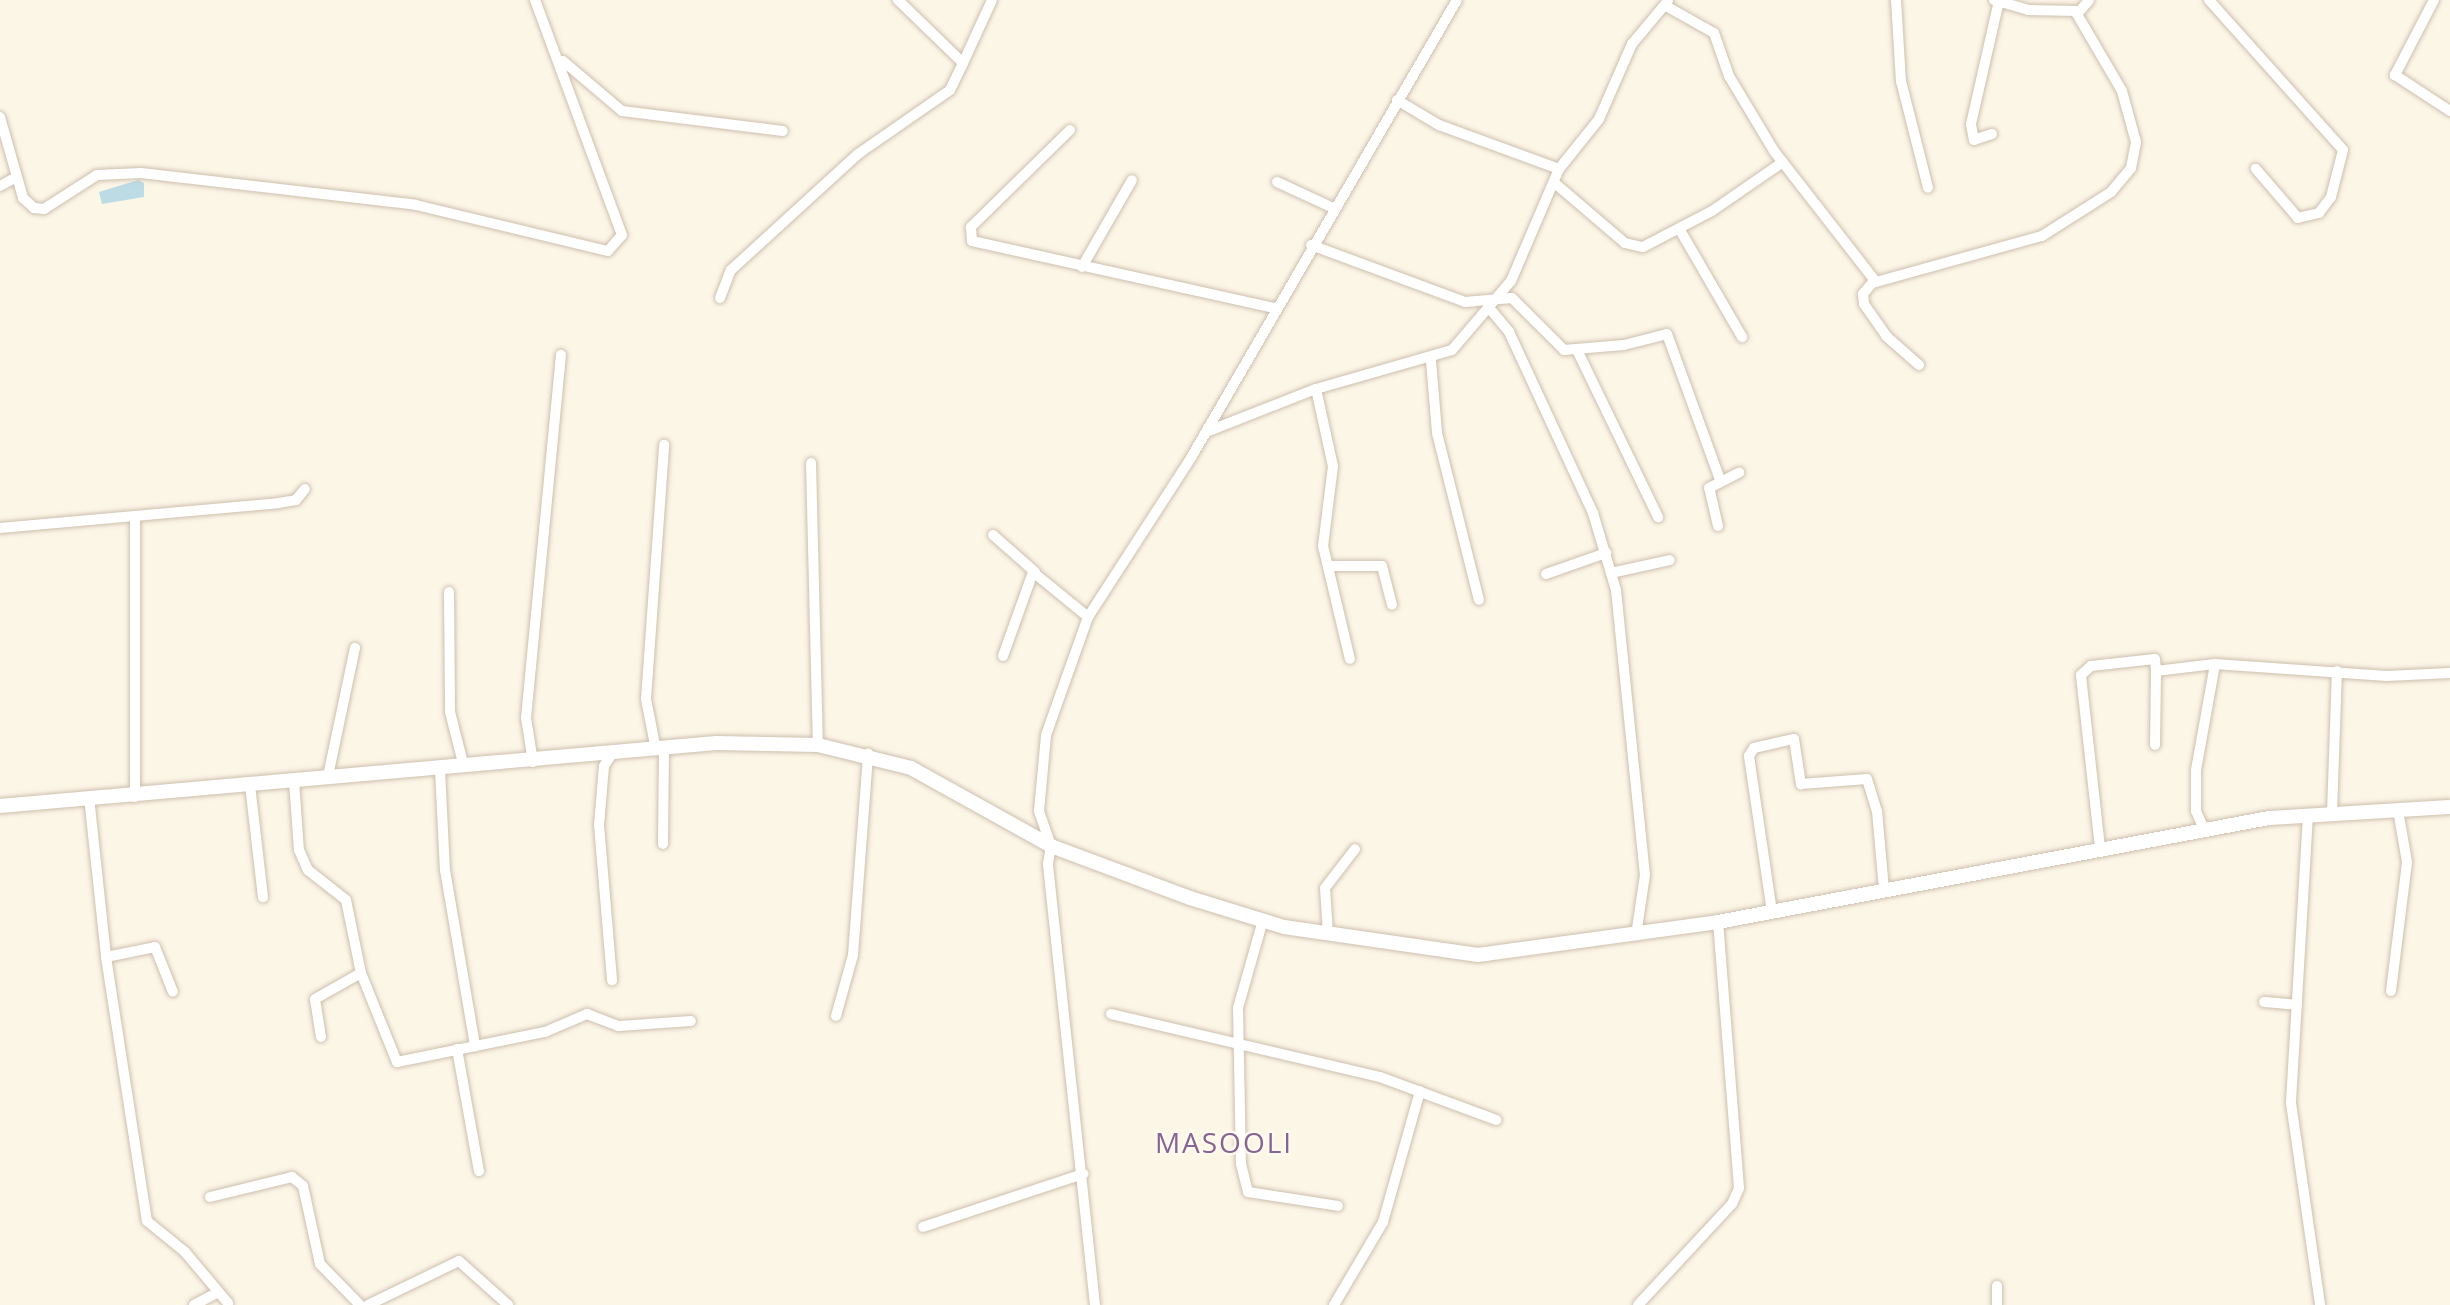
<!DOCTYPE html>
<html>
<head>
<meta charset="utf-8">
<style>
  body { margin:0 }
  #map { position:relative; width:2450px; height:1305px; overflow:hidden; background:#fcf6e7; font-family:"Open Sans",sans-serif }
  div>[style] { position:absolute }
  .water>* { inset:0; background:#bcdbe5 }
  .roads { filter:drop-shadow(0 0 2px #cebfae) drop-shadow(0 0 2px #cebfae) }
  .minor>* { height:10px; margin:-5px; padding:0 5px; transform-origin:5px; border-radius:5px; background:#fff }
  .tertiary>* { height:14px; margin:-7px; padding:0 7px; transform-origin:7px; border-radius:7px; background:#fff }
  span { translate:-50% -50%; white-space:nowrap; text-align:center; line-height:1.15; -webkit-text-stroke:5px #fffaee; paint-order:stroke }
  .quarter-label { font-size:28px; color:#876491; letter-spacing:2px }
</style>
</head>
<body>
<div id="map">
  <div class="water">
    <i style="clip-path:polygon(138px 180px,144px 183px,144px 197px,102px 204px,99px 192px)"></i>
  </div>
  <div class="roads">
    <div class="minor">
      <i style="left:1896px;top:0;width:81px;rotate:86.5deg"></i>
      <i style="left:1901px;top:81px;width:110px;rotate:75.8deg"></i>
      <i style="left:1994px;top:0;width:35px;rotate:16deg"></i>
      <i style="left:2028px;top:10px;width:49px;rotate:1.2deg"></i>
      <i style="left:2209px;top:0;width:201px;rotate:48.2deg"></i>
      <i style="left:2343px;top:150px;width:49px;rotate:104.3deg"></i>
      <i style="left:2331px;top:197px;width:20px;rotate:127deg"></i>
      <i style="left:2319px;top:213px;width:22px;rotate:167deg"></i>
      <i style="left:2298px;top:218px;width:65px;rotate:-130.6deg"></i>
      <i style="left:2434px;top:0;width:85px;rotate:117.5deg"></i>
      <i style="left:2395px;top:75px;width:66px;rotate:33.2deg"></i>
      <i style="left:1666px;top:6px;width:55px;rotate:29.4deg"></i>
      <i style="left:1714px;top:33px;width:46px;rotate:70.8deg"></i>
      <i style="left:1729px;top:76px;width:87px;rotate:59deg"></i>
      <i style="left:1774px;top:151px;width:166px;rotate:52.1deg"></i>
      <i style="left:1876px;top:282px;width:172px;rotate:-15.5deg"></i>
      <i style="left:2042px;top:236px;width:82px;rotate:-32.5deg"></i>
      <i style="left:2111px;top:192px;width:31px;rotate:-50deg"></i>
      <i style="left:2131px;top:168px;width:26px;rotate:-79deg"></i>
      <i style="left:2136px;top:142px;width:53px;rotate:-105.4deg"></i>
      <i style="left:2122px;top:91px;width:89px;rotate:-120.3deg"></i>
      <i style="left:2077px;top:14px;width:18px;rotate:-49deg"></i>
      <i style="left:563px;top:61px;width:77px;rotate:40.3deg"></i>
      <i style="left:622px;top:111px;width:162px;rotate:7.1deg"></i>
      <i style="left:963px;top:63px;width:69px;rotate:-65.3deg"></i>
      <i style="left:1397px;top:100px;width:49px;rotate:30.8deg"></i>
      <i style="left:1439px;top:125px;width:128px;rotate:20.1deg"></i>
      <i style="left:0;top:117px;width:84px;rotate:74.1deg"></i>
      <i style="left:23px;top:198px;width:15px;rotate:42deg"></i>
      <i style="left:34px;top:208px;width:10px;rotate:6deg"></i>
      <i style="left:44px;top:209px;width:63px;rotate:-32.7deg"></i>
      <i style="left:97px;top:175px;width:44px;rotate:-2.6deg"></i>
      <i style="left:141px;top:173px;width:277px;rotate:6.6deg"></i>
      <i style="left:416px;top:205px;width:197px;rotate:13.5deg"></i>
      <i style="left:608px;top:251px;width:21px;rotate:-49deg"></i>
      <i style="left:622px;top:235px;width:251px;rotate:-110.3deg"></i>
      <i style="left:1070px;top:130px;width:139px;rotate:135.6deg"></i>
      <i style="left:971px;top:227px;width:14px;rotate:86deg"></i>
      <i style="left:972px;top:241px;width:310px;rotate:12.5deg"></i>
      <i style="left:1992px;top:134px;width:19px;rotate:162deg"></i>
      <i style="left:1974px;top:140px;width:16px;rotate:-101deg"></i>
      <i style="left:1971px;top:124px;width:126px;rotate:-77.2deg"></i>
      <i style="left:1277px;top:182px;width:60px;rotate:24.8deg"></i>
      <i style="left:1557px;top:185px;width:89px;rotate:40.5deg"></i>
      <i style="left:1625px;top:243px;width:18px;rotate:13deg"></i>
      <i style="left:1643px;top:247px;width:78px;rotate:-27.6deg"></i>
      <i style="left:1712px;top:211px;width:86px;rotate:-34.6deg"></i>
      <i style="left:0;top:186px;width:18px;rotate:-29deg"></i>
      <i style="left:1680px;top:230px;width:124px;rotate:59.9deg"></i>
      <i style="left:1311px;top:245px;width:164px;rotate:20.3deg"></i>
      <i style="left:1465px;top:302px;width:47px;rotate:-4.9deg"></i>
      <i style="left:1512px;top:298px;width:74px;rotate:45deg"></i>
      <i style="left:1564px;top:350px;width:60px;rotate:-4.8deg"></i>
      <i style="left:1624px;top:345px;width:44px;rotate:-14.3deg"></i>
      <i style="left:1667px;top:334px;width:155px;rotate:70deg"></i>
      <i style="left:1082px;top:267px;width:100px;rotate:-60.1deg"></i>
      <i style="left:1873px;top:282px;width:16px;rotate:130deg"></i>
      <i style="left:1863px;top:294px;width:10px;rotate:84deg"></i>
      <i style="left:1864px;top:304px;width:39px;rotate:55deg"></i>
      <i style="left:1886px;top:336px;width:44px;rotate:41.3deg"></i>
      <i style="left:720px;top:298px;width:30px;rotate:-69deg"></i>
      <i style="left:731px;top:270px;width:172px;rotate:-42.4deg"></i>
      <i style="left:858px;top:154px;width:112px;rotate:-34.8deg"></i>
      <i style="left:950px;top:90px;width:30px;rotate:-64deg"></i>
      <i style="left:963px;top:63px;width:91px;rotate:-135.9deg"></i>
      <i style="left:1490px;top:309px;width:30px;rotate:50deg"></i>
      <i style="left:1509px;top:332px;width:200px;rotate:65.1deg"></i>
      <i style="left:1593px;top:513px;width:80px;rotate:73.4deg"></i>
      <i style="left:1616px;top:590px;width:286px;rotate:84.2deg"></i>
      <i style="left:1645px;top:875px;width:61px;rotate:98.5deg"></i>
      <i style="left:1577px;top:350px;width:186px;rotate:64.1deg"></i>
      <i style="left:1431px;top:361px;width:72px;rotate:85.2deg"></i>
      <i style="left:1437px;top:433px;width:172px;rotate:75.9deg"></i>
      <i style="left:1316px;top:389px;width:79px;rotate:77.6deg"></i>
      <i style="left:1333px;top:466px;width:81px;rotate:97.1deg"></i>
      <i style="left:1323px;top:546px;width:116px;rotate:76.6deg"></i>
      <i style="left:1206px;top:432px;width:118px;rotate:-21.4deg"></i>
      <i style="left:1316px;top:389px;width:141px;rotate:-16deg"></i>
      <i style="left:1452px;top:350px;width:91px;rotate:-49.5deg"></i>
      <i style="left:1511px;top:281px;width:122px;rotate:-66.8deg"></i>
      <i style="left:1559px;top:169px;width:64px;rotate:-51.3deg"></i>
      <i style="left:1599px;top:119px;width:82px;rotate:-66.3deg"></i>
      <i style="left:1632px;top:44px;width:56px;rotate:-50.1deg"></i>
      <i style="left:811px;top:463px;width:282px;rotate:88.6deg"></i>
      <i style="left:135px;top:519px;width:278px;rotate:90deg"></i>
      <i style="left:1718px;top:526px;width:39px;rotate:-103deg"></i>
      <i style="left:1709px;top:488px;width:34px;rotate:-27deg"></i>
      <i style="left:0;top:528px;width:279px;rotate:-5.1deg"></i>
      <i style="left:278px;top:503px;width:18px;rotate:-9deg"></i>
      <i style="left:296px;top:500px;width:14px;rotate:-51deg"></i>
      <i style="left:993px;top:535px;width:56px;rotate:41.4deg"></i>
      <i style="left:1329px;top:566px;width:53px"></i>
      <i style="left:1382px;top:566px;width:40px;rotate:75.6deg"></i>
      <i style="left:1611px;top:573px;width:60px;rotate:-12.4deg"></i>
      <i style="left:1546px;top:574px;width:64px;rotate:-19.3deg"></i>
      <i style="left:449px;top:592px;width:120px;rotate:89.5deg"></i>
      <i style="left:450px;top:712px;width:57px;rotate:75.7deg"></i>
      <i style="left:1003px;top:656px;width:89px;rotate:-70.3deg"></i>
      <i style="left:1033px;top:572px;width:71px;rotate:39.3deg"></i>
      <i style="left:2155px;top:745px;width:74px;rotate:-89.2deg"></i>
      <i style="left:2156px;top:671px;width:59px;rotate:-6.8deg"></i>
      <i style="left:656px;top:750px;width:52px;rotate:-101.1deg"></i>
      <i style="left:646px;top:699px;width:255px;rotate:-85.9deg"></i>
      <i style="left:612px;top:754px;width:14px;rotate:124deg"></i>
      <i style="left:604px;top:766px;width:59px;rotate:94.8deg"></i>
      <i style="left:599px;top:825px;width:156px;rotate:85.2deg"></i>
      <i style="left:533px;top:762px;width:45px;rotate:-99deg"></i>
      <i style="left:526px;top:718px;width:365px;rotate:-84.5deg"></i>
      <i style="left:440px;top:769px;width:101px;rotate:87.2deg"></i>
      <i style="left:445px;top:870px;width:179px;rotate:80.3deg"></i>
      <i style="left:328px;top:776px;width:131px;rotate:-78.1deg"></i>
      <i style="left:294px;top:781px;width:69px;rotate:85.9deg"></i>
      <i style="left:299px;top:850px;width:22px;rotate:66deg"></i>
      <i style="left:308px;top:870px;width:48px;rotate:38.3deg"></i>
      <i style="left:346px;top:900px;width:75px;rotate:78.4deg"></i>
      <i style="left:361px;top:973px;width:96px;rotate:68deg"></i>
      <i style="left:397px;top:1062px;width:151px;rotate:-11.5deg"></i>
      <i style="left:545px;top:1032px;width:46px;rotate:-23.2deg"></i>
      <i style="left:587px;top:1014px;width:34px;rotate:21deg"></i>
      <i style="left:619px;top:1026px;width:72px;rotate:-4deg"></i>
      <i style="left:250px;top:785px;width:113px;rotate:83.4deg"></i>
      <i style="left:89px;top:797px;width:161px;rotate:83.9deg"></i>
      <i style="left:106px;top:957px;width:50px;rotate:-11.5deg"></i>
      <i style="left:155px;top:947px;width:48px;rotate:68.2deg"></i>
      <i style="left:2332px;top:813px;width:142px;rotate:-88deg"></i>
      <i style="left:2308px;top:815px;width:289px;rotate:93.4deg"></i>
      <i style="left:2291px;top:1103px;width:204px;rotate:81.8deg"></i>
      <i style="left:2204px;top:829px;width:20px;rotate:-114deg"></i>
      <i style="left:2196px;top:811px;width:41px;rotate:-90deg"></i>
      <i style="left:2196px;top:770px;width:108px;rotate:-79.8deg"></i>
      <i style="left:2215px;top:664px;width:172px;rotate:4deg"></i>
      <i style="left:2387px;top:676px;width:63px;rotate:-2.7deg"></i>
      <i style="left:663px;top:844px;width:95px;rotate:-89.4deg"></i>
      <i style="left:2100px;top:848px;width:174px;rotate:-96.3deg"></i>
      <i style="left:2081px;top:675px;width:13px;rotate:-42deg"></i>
      <i style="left:2091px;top:666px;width:64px;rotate:-6.2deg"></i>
      <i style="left:2155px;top:659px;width:12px;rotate:85deg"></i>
      <i style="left:1772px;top:912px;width:158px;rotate:-98.4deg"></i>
      <i style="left:1749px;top:756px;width:9px;rotate:-58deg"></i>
      <i style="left:1754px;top:748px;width:41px;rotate:-12.7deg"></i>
      <i style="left:1794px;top:739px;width:46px;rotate:81.2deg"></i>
      <i style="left:1801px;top:784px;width:66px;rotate:-4.3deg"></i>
      <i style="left:1867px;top:779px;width:34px;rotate:73deg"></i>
      <i style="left:1877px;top:811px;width:78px;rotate:84.9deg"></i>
      <i style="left:1263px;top:920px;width:91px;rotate:105.9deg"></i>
      <i style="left:1238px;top:1008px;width:156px;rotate:88.9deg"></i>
      <i style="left:1241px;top:1164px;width:29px;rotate:76deg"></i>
      <i style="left:1248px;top:1192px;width:91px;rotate:8.8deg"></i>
      <i style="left:1328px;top:934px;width:46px;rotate:-93.7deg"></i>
      <i style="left:1325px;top:888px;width:49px;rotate:-52.4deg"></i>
      <i style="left:106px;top:957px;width:267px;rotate:81.2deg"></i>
      <i style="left:147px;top:1221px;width:49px;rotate:39.2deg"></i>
      <i style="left:185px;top:1252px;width:67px;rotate:49.9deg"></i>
      <i style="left:2391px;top:991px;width:130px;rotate:-82.9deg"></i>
      <i style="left:2407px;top:862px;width:53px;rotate:-99.8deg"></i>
      <i style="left:2264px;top:1002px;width:33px;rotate:5deg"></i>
      <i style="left:1111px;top:1014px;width:276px;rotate:13.2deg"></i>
      <i style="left:1380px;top:1077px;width:124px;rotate:20.3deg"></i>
      <i style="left:836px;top:1016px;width:63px;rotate:-74.4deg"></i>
      <i style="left:853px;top:955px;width:202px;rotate:-85.7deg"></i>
      <i style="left:321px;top:1037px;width:38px;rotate:-99deg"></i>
      <i style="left:315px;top:999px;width:53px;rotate:-29.5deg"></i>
      <i style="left:457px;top:1049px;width:124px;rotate:79.8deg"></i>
      <i style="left:210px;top:1197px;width:84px;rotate:-13.7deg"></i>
      <i style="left:292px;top:1177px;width:14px;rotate:39deg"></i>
      <i style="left:303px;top:1186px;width:80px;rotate:77.7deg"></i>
      <i style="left:320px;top:1264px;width:57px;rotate:45.7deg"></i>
      <i style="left:923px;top:1227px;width:169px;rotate:-18.3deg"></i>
      <i style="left:1997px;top:1286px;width:19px;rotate:90deg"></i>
      <i style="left:194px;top:1305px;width:27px;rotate:-28deg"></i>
      <i style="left:368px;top:1305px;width:101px;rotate:-25.8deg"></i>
      <i style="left:459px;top:1261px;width:66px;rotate:41.9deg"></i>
      <i style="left:1095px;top:1305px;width:443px;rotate:-96.1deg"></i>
      <i style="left:1048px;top:864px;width:18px;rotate:-81deg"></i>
      <i style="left:1051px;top:846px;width:37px;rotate:-109deg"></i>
      <i style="left:1039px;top:811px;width:76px;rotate:-84.7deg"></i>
      <i style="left:1046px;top:735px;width:125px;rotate:-70.4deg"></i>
      <i style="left:1088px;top:617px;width:192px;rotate:-57.1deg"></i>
      <i style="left:1192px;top:456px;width:527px;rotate:-59.84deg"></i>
      <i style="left:1334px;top:1305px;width:96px;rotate:-59.4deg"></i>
      <i style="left:1383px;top:1222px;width:136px;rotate:-74.2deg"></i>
      <i style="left:1638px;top:1305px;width:138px;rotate:-47.1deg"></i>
      <i style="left:1732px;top:1204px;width:17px;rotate:-66deg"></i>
      <i style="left:1739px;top:1188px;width:267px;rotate:-94.5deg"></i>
    </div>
    <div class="tertiary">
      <i style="left:0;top:806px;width:719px;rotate:-5.03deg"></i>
      <i style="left:716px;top:743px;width:102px;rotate:1.1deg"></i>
      <i style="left:818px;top:745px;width:96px;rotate:13.9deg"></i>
      <i style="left:911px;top:768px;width:160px;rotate:29.1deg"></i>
      <i style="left:1051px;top:846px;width:148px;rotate:20.5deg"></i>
      <i style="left:1190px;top:898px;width:98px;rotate:17.1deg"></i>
      <i style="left:1284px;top:927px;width:196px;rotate:8.2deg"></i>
      <i style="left:1478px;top:955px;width:242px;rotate:-7.8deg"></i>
      <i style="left:1718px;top:922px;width:561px;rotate:-10.69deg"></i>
      <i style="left:2269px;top:818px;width:181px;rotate:-3.5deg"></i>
    </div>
  </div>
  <div class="quarter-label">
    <span style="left:1224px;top:1142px">MASOOLI</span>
  </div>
</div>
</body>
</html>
